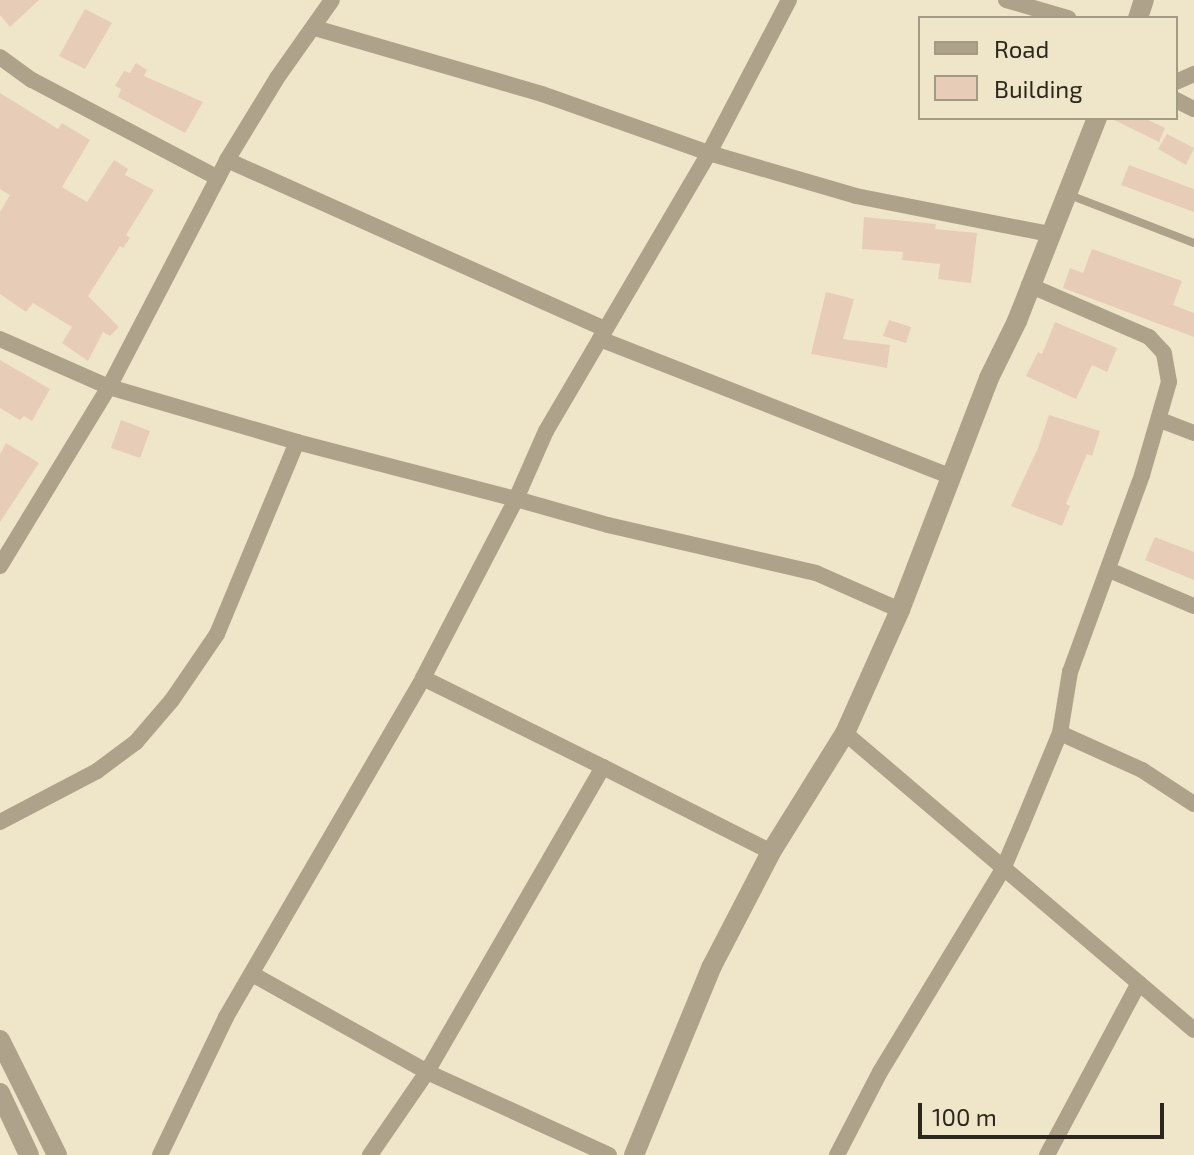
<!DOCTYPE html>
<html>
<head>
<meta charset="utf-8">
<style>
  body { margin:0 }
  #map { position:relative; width:1194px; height:1155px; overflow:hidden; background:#efe6c9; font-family:"Exo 2",sans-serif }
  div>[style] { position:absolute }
  .building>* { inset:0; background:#e7ccb8 }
  .service>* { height:8px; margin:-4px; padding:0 4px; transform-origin:4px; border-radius:4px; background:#aea38a }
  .minor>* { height:16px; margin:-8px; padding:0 8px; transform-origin:8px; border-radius:8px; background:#aea38a }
  .tertiary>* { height:20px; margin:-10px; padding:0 10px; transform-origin:10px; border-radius:10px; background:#aea38a }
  span { translate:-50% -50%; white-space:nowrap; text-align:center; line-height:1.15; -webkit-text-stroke:6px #efe6c9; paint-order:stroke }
  .legend { position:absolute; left:918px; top:16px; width:260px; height:104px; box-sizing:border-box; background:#efe6c9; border:2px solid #a19a84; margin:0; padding:10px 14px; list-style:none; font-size:24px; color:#2b271c }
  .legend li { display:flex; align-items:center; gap:16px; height:40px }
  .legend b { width:40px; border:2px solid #a19a84 }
  .scale { position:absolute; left:918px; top:1103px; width:246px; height:36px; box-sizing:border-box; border:4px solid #2b271c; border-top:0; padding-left:10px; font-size:24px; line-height:28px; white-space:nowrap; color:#2b271c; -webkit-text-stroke:6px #efe6c9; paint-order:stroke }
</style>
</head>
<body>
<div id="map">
  <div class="building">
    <i style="clip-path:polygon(0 0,39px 0,10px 27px,0 15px)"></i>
    <i style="clip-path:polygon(85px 9px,112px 23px,85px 69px,59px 56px)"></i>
    <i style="clip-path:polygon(136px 63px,147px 70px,144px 76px,203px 102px,185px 133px,118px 97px,121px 89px,115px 86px,124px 71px,130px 73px)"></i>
    <i style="clip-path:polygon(0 93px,58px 129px,62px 123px,90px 140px,62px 187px,87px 202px,114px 160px,128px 169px,125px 175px,154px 190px,126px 235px,130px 238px,123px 248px,120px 246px,88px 296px,119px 327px,110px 336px,103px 332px,88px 361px,62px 343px,72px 327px,33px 303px,26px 312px,0 294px,0 212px,10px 195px,0 189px)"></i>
    <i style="clip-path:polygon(1110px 118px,1144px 118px,1165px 128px,1159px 142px)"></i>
    <i style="clip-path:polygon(1167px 134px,1194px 148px,1186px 165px,1158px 149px)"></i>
    <i style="clip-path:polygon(1129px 165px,1194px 189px,1194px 212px,1121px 185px)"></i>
    <i style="clip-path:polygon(864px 217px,936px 224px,935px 229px,977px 233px,971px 283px,938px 279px,940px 264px,902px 260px,903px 252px,862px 249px)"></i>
    <i style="clip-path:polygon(1092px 249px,1182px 281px,1173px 305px,1194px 313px,1194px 337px,1063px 288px,1070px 268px,1083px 273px)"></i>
    <i style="clip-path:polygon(826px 292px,854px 299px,843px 339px,890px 345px,887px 368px,811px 354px)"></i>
    <i style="clip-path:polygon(889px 320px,911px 327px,906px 343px,883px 336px)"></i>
    <i style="clip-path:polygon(1055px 322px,1117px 348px,1107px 372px,1092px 365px,1076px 399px,1026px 376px,1038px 352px,1042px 354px)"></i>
    <i style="clip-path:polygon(0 360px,50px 389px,32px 421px,24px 416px,20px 420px,0 408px)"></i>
    <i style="clip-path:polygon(1049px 415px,1100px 431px,1092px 456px,1087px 454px,1066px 504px,1070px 506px,1062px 526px,1011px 506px,1038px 448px)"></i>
    <i style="clip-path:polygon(121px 420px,150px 431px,140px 458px,111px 448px)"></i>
    <i style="clip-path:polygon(6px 443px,39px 463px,0 522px,0 454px)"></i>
    <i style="clip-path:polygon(1155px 537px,1194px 552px,1194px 580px,1145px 560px)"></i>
  </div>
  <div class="service">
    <i style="left:1067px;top:194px;width:136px;rotate:21.1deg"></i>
  </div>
  <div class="minor">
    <i style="left:789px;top:0;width:173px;rotate:117.6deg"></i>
    <i style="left:709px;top:153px;width:216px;rotate:120.4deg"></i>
    <i style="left:600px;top:339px;width:376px;rotate:21.4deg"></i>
    <i style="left:1006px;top:0;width:65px;rotate:16.2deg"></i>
    <i style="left:315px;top:28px;width:236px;rotate:16.2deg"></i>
    <i style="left:542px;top:94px;width:177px;rotate:19.5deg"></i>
    <i style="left:709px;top:153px;width:153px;rotate:16.3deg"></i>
    <i style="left:856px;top:196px;width:198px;rotate:11.1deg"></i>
    <i style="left:0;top:57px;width:39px;rotate:36deg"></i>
    <i style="left:32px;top:80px;width:210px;rotate:27.8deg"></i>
    <i style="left:1176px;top:82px;width:20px;rotate:-24deg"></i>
    <i style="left:1176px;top:100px;width:20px;rotate:27deg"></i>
    <i style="left:227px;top:160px;width:414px;rotate:24.1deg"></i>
    <i style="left:0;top:339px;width:119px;rotate:23.8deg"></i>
    <i style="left:109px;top:387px;width:196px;rotate:16.3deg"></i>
    <i style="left:297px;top:442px;width:226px;rotate:14.6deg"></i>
    <i style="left:516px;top:499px;width:74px;rotate:-66.2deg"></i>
    <i style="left:546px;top:431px;width:107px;rotate:-59.6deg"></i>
    <i style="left:1160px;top:420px;width:36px;rotate:21deg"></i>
    <i style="left:0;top:566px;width:210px;rotate:-58.7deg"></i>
    <i style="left:109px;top:387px;width:256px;rotate:-62.5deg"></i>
    <i style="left:227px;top:160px;width:96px;rotate:-58.6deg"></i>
    <i style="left:277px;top:78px;width:95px;rotate:-54.8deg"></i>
    <i style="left:1109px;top:570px;width:92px;rotate:23deg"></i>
    <i style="left:423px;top:678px;width:201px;rotate:26.3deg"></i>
    <i style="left:603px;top:767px;width:352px;rotate:120deg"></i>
    <i style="left:427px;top:1072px;width:200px;rotate:24.5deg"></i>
    <i style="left:845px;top:733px;width:458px;rotate:40.4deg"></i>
    <i style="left:1060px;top:733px;width:90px;rotate:24.3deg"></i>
    <i style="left:1142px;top:770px;width:62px;rotate:33.2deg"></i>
    <i style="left:603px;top:767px;width:188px;rotate:26.8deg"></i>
    <i style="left:0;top:822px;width:110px;rotate:-27.7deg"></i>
    <i style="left:97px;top:771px;width:49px;rotate:-36.6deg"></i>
    <i style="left:136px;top:742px;width:55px;rotate:-49.4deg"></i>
    <i style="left:172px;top:700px;width:80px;rotate:-55.7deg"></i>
    <i style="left:217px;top:634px;width:208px;rotate:-67.4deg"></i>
    <i style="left:252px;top:974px;width:201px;rotate:29.2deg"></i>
    <i style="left:427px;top:1072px;width:101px;rotate:124.5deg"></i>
    <i style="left:160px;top:1155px;width:153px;rotate:-64.4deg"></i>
    <i style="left:226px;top:1017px;width:392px;rotate:-59.8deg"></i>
    <i style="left:423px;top:678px;width:202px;rotate:-62.5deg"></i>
    <i style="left:516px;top:499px;width:96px;rotate:15.8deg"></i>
    <i style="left:608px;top:525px;width:213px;rotate:13deg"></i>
    <i style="left:816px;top:573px;width:92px;rotate:23.8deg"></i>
    <i style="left:837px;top:1155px;width:93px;rotate:-62.6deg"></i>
    <i style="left:880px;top:1072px;width:237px;rotate:-58.8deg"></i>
    <i style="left:1003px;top:869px;width:46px;rotate:-66.8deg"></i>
    <i style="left:1021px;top:827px;width:102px;rotate:-67.5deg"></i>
    <i style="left:1060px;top:733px;width:62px;rotate:-80.7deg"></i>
    <i style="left:1070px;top:672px;width:210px;rotate:-69.9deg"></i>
    <i style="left:1142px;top:475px;width:97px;rotate:-73.8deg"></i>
    <i style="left:1169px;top:382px;width:29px;rotate:-100deg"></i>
    <i style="left:1164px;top:353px;width:22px;rotate:-133deg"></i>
    <i style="left:1149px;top:337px;width:131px;rotate:-156.6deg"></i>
    <i style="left:1047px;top:1155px;width:195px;rotate:-61.9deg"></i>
  </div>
  <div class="tertiary">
    <i style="left:1138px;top:18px;width:19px;rotate:-72deg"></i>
    <i style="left:0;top:1040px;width:128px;rotate:63.6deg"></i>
    <i style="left:0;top:1093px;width:68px;rotate:64.9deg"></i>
    <i style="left:634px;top:1155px;width:204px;rotate:-67.6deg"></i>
    <i style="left:712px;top:966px;width:128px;rotate:-62.6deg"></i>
    <i style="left:771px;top:852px;width:140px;rotate:-58.1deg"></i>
    <i style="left:845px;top:733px;width:135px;rotate:-65.9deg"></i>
    <i style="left:900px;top:610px;width:248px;rotate:-69deg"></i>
    <i style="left:989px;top:378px;width:64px;rotate:-63.8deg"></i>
    <i style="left:1017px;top:321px;width:218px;rotate:-68.5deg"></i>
  </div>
  <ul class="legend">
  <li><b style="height:10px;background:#aea38a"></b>Road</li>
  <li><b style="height:22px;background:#e7ccb8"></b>Building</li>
  </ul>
  <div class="scale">100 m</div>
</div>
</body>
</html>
